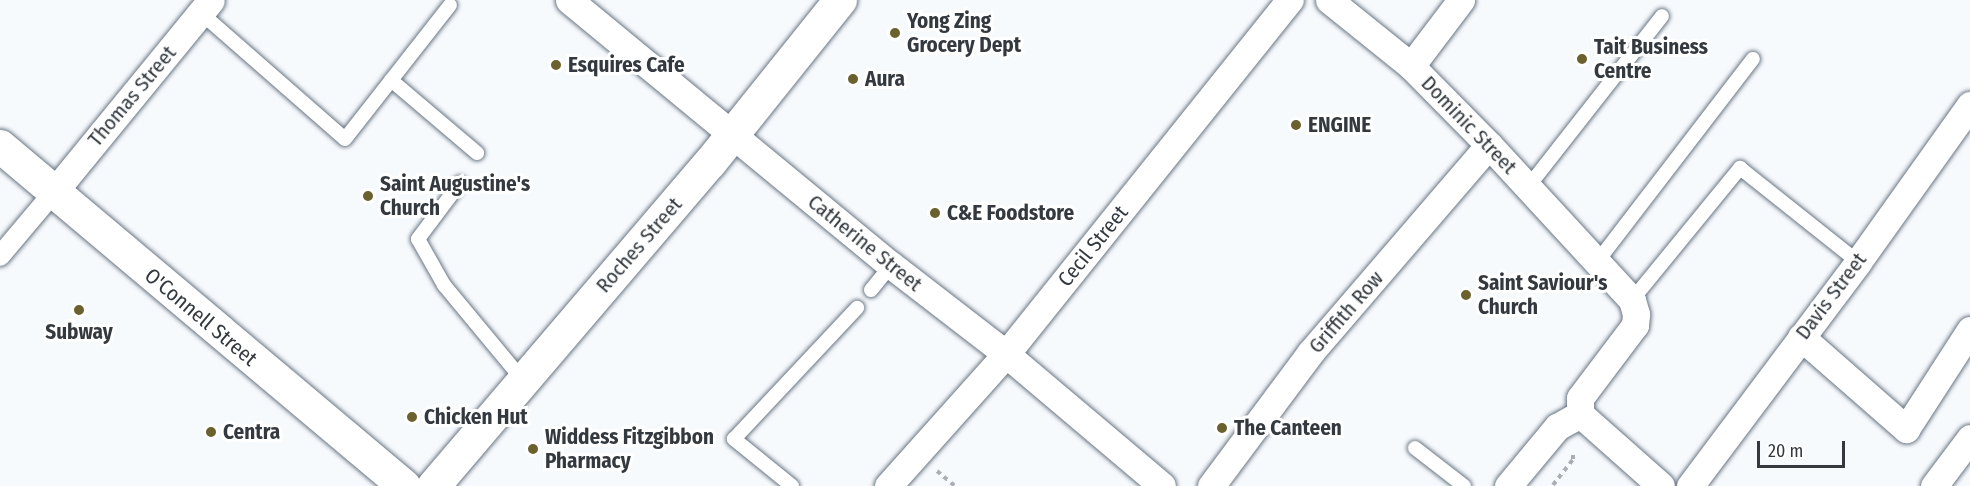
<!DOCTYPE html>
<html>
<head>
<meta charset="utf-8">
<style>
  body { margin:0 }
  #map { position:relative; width:1970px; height:486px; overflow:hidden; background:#f7fafd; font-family:"Fira Sans Condensed",sans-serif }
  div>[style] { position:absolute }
  .path>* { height:4px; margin-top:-2px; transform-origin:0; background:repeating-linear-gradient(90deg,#abafb4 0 4.5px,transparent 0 9px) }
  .roads { filter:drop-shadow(0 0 2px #697684) drop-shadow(0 0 2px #697684) }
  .service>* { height:14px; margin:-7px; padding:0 7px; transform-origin:7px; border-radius:7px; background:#fff }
  .pedestrian>* { height:20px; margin:-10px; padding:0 10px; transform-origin:10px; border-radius:10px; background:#fff }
  .minor>* { height:27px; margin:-13.5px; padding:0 13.5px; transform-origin:13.5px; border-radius:13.5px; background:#fff }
  .secondary>* { height:33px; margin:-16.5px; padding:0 16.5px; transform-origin:16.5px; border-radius:16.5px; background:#fff }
  .dots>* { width:16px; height:16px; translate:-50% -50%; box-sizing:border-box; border:3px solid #fff; border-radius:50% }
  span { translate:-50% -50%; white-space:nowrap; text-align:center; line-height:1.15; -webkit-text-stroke:6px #fff; paint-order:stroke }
  .poi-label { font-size:21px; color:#33393f; font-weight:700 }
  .left { translate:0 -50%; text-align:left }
  .street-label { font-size:21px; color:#33393f }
  .scale { position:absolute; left:1757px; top:441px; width:88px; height:27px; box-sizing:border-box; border:3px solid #33393f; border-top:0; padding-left:8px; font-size:18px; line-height:21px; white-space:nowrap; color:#33393f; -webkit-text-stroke:4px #fff; paint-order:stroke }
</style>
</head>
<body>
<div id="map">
  <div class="path">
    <i style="left:937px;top:471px;width:23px;rotate:40deg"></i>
    <i style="left:1553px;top:485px;width:33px;rotate:-52deg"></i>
    <i style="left:1573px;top:459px;width:6px;rotate:-90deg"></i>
  </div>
  <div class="roads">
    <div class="service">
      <i style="left:201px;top:13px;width:191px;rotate:41.2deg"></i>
      <i style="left:345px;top:139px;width:170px;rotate:-51.9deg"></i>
      <i style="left:391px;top:80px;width:113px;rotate:40.3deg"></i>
      <i style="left:460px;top:183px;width:70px;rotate:126.9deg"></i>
      <i style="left:418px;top:239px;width:53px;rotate:60.5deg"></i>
      <i style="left:444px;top:285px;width:124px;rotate:50.3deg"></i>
      <i style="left:1528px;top:187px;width:217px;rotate:-51.9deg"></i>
      <i style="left:1597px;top:262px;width:256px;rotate:-52.5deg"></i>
      <i style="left:871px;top:290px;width:32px;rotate:-51deg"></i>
      <i style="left:1632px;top:300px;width:171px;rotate:-50.7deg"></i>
      <i style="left:1740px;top:168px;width:151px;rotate:38.5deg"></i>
      <i style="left:1415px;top:448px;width:62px;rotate:37.8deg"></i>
      <i style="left:792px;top:486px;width:75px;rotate:-141deg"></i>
      <i style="left:734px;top:439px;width:180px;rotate:-46.8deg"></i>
    </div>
    <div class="pedestrian">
      <i style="left:0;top:256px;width:82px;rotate:-49.9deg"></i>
    </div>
    <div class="minor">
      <i style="left:569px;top:0;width:417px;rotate:39.5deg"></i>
      <i style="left:891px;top:265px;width:145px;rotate:37.7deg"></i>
      <i style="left:1006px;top:354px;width:204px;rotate:40.2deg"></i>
      <i style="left:1329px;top:0;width:105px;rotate:38.8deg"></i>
      <i style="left:1411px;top:66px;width:111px;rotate:45.4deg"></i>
      <i style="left:1489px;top:145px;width:211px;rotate:47.3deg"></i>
      <i style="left:1632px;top:300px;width:15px;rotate:74deg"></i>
      <i style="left:1636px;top:314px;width:11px;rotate:95deg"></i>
      <i style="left:1635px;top:325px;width:91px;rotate:127deg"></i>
      <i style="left:1580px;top:398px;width:16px;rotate:90deg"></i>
      <i style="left:1411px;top:66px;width:83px;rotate:-52.9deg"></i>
      <i style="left:53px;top:193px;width:249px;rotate:-50.7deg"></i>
      <i style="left:1801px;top:337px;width:140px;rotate:41.2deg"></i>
      <i style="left:1906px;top:429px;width:118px;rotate:-57.1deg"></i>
      <i style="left:1580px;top:414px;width:108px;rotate:41.6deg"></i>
      <i style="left:888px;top:486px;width:177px;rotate:-48.2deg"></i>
      <i style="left:1006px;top:354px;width:454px;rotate:-51.3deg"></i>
      <i style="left:1211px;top:486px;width:166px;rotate:-53.3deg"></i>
      <i style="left:1310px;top:353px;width:274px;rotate:-49.3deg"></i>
      <i style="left:1508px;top:486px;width:77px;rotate:-50.3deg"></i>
      <i style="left:1557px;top:427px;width:26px;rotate:-29deg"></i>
      <i style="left:1690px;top:486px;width:280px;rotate:-53.1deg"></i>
      <i style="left:1858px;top:262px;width:193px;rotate:-54.5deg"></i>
      <i style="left:1934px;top:486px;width:60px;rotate:-53.1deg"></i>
    </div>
    <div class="secondary">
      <i style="left:0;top:146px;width:528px;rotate:40.08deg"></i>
      <i style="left:433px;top:486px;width:426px;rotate:-49.5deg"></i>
      <i style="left:710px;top:162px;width:208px;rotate:-51.3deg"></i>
    </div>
  </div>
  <div class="dots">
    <i style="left:895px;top:33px;background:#6a612e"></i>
    <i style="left:1582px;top:59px;background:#6a612e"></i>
    <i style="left:556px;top:65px;background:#6a612e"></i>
    <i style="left:853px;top:79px;background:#6a612e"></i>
    <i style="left:1296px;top:125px;background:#6a612e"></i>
    <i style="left:368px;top:196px;background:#6a612e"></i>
    <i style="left:935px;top:213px;background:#6a612e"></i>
    <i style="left:1466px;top:295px;background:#6a612e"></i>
    <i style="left:79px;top:310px;background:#6a612e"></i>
    <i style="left:412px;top:417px;background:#6a612e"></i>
    <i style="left:1222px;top:428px;background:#6a612e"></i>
    <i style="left:211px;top:432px;background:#6a612e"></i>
    <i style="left:533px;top:449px;background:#6a612e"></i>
  </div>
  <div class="poi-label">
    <span class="left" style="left:907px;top:33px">Yong Zing<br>Grocery Dept</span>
    <span class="left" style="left:1594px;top:59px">Tait Business<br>Centre</span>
    <span class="left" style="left:568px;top:65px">Esquires Cafe</span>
    <span class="left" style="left:865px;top:79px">Aura</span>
    <span class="left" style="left:1308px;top:125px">ENGINE</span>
    <span class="left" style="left:380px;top:196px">Saint Augustine's<br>Church</span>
    <span class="left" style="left:947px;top:213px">C&amp;E Foodstore</span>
    <span class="left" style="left:1478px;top:295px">Saint Saviour's<br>Church</span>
    <span style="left:79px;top:332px">Subway</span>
    <span class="left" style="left:424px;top:417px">Chicken Hut</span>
    <span class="left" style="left:1234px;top:428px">The Canteen</span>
    <span class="left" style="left:223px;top:432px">Centra</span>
    <span class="left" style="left:545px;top:449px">Widdess Fitzgibbon<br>Pharmacy</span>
  </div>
  <div class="street-label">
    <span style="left:132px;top:96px;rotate:-50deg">Thomas Street</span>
    <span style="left:1469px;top:125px;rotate:46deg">Dominic Street</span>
    <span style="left:865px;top:243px;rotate:39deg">Catherine Street</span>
    <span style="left:639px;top:245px;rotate:-49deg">Roches Street</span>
    <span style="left:1093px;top:246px;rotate:-51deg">Cecil Street</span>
    <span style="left:1831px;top:296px;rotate:-53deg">Davis Street</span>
    <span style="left:1346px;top:312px;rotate:-49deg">Griffith Row</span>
    <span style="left:201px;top:317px;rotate:40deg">O'Connell Street</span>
  </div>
  <div class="scale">20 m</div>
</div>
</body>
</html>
